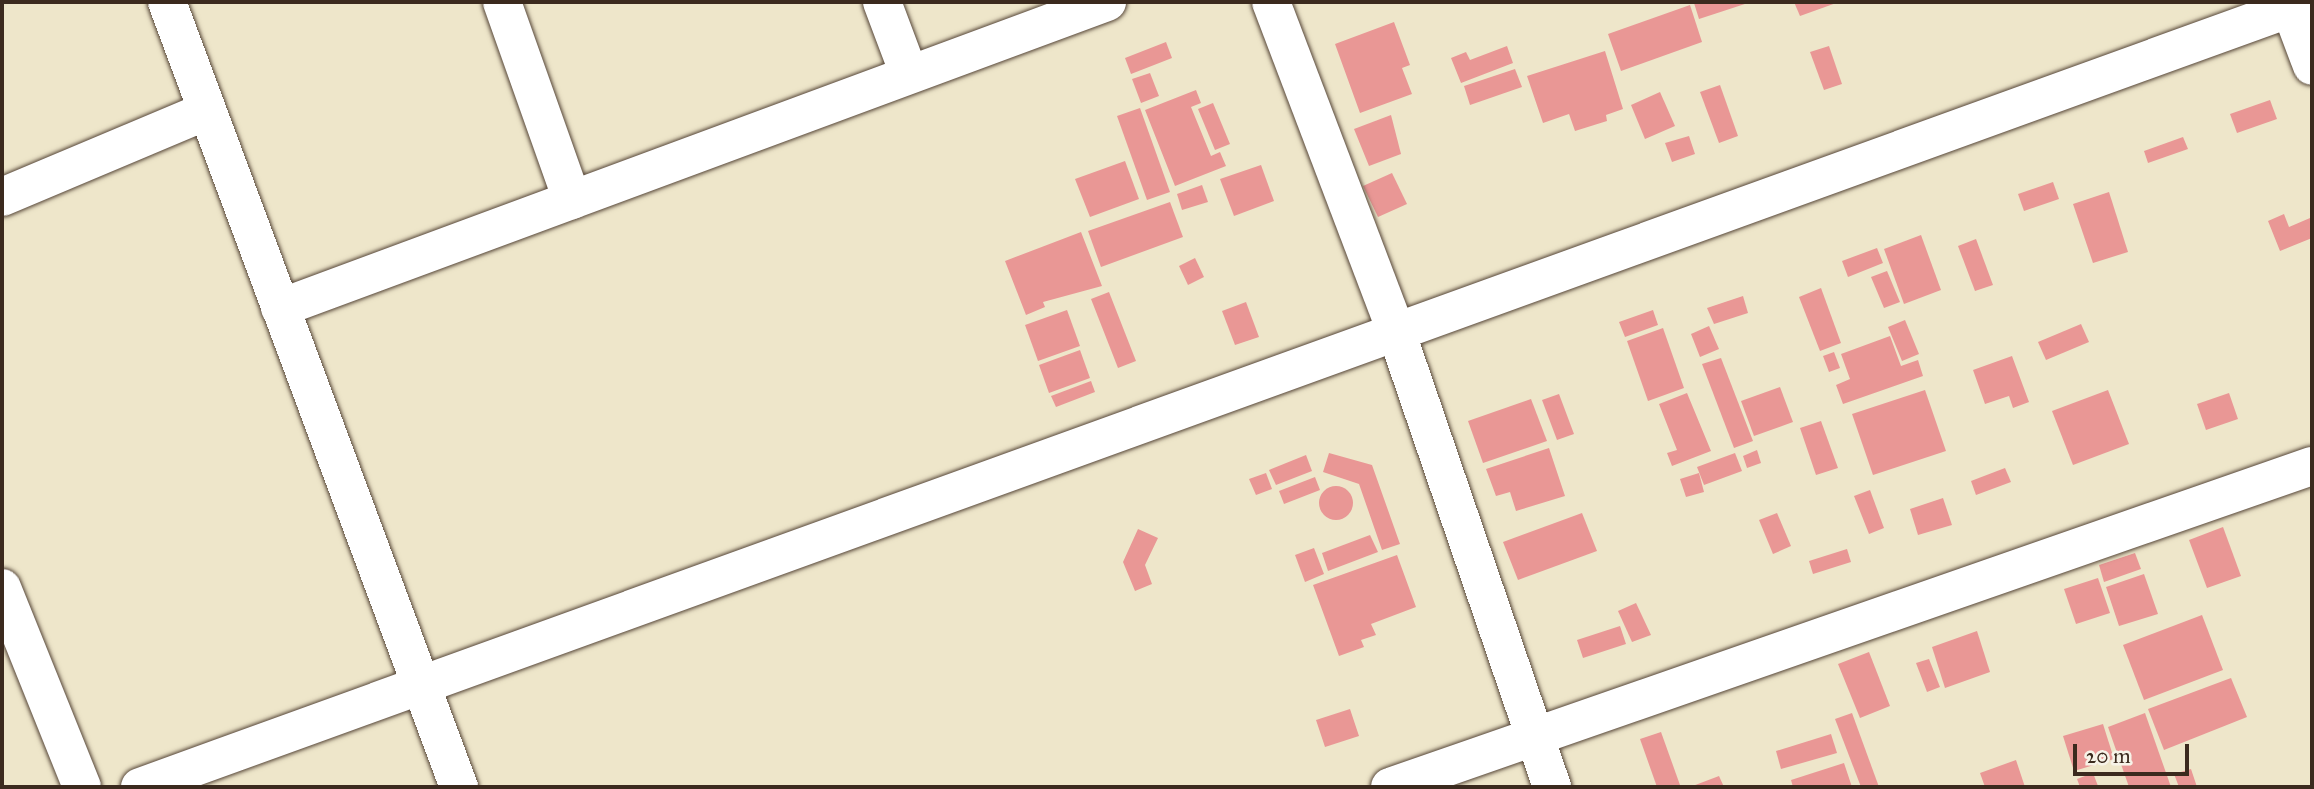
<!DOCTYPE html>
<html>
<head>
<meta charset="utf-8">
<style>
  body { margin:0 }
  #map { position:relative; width:2314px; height:789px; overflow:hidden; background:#eee6ca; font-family:"IM FELL Great Primer",serif }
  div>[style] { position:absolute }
  .building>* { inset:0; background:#e99795 }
  .round { border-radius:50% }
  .roads { filter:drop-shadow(0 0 2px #564638) drop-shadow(0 0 2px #564638) }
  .minor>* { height:38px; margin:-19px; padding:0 19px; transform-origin:19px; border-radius:19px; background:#fff }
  span { translate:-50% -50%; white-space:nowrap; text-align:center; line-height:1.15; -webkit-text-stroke:7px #f7f3e8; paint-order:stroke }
  .frame { position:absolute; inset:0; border:4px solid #3b2a1e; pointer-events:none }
  .scale { position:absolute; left:2073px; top:744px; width:116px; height:32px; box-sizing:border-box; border:4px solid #3b2a1e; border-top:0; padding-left:9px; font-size:21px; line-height:24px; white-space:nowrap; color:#3b2a1e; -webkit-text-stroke:5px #f7f3e8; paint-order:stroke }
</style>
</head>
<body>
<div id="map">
  <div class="building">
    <i style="clip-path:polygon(1697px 2px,1751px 2px,1699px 19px,1694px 3px)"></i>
    <i style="clip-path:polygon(1794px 2px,1839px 2px,1800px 16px)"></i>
    <i style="clip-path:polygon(1690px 5px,1702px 42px,1621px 71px,1608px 34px)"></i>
    <i style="clip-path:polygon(1394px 22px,1410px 65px,1402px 68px,1412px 94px,1360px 113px,1335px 44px)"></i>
    <i style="clip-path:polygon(1166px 42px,1172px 58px,1131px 74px,1125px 58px)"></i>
    <i style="clip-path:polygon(1507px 46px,1513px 63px,1461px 83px,1451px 58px,1466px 52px,1470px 60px)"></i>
    <i style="clip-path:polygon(1829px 46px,1842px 84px,1824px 90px,1810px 52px)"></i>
    <i style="clip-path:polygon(1605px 51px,1623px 109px,1606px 115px,1607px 121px,1575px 131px,1569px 114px,1543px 123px,1527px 76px)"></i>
    <i style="clip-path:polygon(1515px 69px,1522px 87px,1470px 105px,1464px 86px)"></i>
    <i style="clip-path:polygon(1150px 73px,1159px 96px,1141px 103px,1132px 79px)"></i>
    <i style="clip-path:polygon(1720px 85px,1738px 136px,1719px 143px,1700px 92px)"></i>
    <i style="clip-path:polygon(1196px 90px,1201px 103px,1191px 107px,1211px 156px,1220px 152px,1226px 166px,1175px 186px,1145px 110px)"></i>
    <i style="clip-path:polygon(1660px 92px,1675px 126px,1645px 139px,1631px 105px)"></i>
    <i style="clip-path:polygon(2270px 100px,2277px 119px,2237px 133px,2230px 114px)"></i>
    <i style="clip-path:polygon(1213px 103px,1230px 144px,1215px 150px,1198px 109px)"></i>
    <i style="clip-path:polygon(1140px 108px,1170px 192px,1147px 200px,1117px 116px)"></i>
    <i style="clip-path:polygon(1391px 115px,1401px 154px,1369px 166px,1354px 129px)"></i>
    <i style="clip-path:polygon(1689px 136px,1695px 154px,1672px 162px,1665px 143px)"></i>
    <i style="clip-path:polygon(2183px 137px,2188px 149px,2148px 163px,2144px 151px)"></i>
    <i style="clip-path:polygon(1125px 161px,1139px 199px,1090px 217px,1075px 179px)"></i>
    <i style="clip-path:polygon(1261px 165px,1274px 201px,1234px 216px,1220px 179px)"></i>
    <i style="clip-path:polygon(1392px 173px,1407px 204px,1378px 217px,1363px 186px)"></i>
    <i style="clip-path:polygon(2053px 182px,2059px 199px,2024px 211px,2018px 194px)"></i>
    <i style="clip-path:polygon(1202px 185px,1208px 202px,1182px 210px,1177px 194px)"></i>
    <i style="clip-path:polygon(2109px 192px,2128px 252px,2093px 263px,2073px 204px)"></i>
    <i style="clip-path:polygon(1170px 202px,1183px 237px,1101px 267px,1088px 231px)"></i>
    <i style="clip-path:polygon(2284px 214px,2289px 227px,2310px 218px,2312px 238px,2280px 251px,2268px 221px)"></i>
    <i style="clip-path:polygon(1081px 232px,1102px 286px,1043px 302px,1045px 307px,1026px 315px,1005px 261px)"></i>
    <i style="clip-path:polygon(1921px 235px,1941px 290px,1904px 304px,1884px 249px)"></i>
    <i style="clip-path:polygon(1976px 239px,1993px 285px,1975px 291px,1958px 246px)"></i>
    <i style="clip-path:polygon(1877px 248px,1883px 263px,1848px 277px,1842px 261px)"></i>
    <i style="clip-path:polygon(1195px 258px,1204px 277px,1188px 285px,1179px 266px)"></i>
    <i style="clip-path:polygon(1887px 271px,1900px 302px,1884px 308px,1871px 277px)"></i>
    <i style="clip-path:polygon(1821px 288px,1841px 343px,1820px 351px,1799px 297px)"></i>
    <i style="clip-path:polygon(1109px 292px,1136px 361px,1118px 368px,1091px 299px)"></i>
    <i style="clip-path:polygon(1743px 296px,1748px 313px,1714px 324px,1707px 308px)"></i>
    <i style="clip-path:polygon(1246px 302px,1259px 337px,1235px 345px,1222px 311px)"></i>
    <i style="clip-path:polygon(1067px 310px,1080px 346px,1038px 361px,1025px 325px)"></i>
    <i style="clip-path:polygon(1653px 310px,1658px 325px,1625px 337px,1619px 322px)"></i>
    <i style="clip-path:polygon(1905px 320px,1919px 354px,1902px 361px,1888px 327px)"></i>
    <i style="clip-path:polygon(2081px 324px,2089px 342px,2046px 360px,2038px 342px)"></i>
    <i style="clip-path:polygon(1709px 326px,1719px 349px,1700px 357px,1691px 334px)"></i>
    <i style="clip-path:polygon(1663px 328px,1684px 388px,1648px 401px,1627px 341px)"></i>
    <i style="clip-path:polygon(1890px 336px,1901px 366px,1918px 360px,1923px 376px,1843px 404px,1836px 385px,1850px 379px,1841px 354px)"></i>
    <i style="clip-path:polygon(1080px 350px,1090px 378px,1049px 393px,1039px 365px)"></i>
    <i style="clip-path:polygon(1834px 352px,1840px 368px,1829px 372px,1823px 356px)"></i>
    <i style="clip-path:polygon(2012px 356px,2029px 402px,2013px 408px,2009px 396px,1985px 404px,1973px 370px)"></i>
    <i style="clip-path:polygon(1721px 358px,1753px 441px,1734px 448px,1702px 364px)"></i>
    <i style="clip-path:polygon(1091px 381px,1095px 392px,1056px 407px,1051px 396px)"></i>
    <i style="clip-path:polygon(1780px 387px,1793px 422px,1754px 436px,1741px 401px)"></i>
    <i style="clip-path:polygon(1925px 390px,1946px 451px,1873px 475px,1852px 414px)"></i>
    <i style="clip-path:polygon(2108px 390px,2129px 444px,2073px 465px,2052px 411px)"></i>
    <i style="clip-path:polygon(1687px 393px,1711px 451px,1672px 466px,1667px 453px,1677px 450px,1659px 404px)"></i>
    <i style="clip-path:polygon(2229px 393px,2238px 419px,2206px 430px,2197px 404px)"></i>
    <i style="clip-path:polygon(1559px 394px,1574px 434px,1557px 440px,1542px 400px)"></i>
    <i style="clip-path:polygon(1531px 399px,1547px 441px,1483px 463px,1468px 421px)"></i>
    <i style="clip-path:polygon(1821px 421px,1838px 468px,1816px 475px,1800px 428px)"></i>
    <i style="clip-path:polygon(1549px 448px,1565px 496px,1516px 511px,1510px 492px,1496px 496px,1486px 469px)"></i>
    <i style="clip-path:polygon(1757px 450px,1761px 463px,1747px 468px,1743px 456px)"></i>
    <i style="clip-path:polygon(1329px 453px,1372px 465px,1400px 544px,1382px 550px,1359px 484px,1323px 472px)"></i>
    <i style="clip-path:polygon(1735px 453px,1742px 471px,1704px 485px,1697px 467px)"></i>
    <i style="clip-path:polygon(1306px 455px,1312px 471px,1276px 485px,1269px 470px)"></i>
    <i style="clip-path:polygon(2005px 468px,2011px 482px,1976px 495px,1971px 481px)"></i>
    <i style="clip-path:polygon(1266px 473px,1272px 489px,1256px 495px,1249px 479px)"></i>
    <i style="clip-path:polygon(1699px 473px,1704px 492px,1686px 497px,1680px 479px)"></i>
    <i style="clip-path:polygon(1315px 477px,1320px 490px,1284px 504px,1279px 491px)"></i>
    <i class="round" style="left:1319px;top:486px;width:34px;height:34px"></i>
    <i style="clip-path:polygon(1870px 490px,1884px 528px,1869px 534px,1854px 496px)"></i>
    <i style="clip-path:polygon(1943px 498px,1952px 525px,1918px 535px,1910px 509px)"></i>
    <i style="clip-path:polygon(1582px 513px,1597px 551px,1518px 580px,1503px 542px)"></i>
    <i style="clip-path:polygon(1777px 513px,1791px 546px,1773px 554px,1759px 520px)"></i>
    <i style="clip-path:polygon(2223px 527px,2241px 576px,2207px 588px,2189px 540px)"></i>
    <i style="clip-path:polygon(1138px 529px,1158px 538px,1145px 565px,1152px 584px,1135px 591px,1123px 562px)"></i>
    <i style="clip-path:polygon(1370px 535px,1378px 552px,1328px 571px,1322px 553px)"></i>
    <i style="clip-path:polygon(1314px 548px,1324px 574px,1305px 582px,1295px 555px)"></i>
    <i style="clip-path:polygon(1847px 549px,1851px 562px,1813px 574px,1809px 561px)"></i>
    <i style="clip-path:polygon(2135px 553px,2141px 569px,2104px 582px,2099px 565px)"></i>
    <i style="clip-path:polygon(1397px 555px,1416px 607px,1371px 624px,1376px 635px,1361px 640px,1364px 647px,1339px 656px,1313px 585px)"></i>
    <i style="clip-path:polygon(2144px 574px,2158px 614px,2119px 626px,2106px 587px)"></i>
    <i style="clip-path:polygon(2098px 578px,2110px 613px,2076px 624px,2064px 589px)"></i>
    <i style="clip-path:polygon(1636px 603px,1651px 635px,1632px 642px,1618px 611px)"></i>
    <i style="clip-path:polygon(2202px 615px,2223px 670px,2144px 700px,2123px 645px)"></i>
    <i style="clip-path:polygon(1620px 626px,1626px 644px,1583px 658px,1577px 640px)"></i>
    <i style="clip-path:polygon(1977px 631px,1990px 672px,1945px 688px,1932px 647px)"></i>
    <i style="clip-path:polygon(1869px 652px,1890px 706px,1860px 718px,1838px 664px)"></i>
    <i style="clip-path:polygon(1929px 659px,1940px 687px,1927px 692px,1916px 663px)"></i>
    <i style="clip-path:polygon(2231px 678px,2247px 717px,2164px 750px,2148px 709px)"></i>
    <i style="clip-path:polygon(1350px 709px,1359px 736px,1325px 747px,1316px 720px)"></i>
    <i style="clip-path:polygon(1852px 713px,1879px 787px,1861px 787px,1835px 719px)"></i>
    <i style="clip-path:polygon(2145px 713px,2171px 787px,2129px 787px,2108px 727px)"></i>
    <i style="clip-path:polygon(2103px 724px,2114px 759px,2074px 771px,2063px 736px)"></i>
    <i style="clip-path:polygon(1661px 732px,1680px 785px,1672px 787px,1657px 787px,1640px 739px)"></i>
    <i style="clip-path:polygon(1831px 734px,1837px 753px,1781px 769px,1776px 751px)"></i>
    <i style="clip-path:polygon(2016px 760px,2025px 787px,1985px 787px,1980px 773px)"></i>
    <i style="clip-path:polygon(1844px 763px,1852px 787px,1793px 787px,1791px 780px)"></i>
    <i style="clip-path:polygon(2191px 769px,2197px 787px,2179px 787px,2174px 774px)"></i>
    <i style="clip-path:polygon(2093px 773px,2098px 786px,2080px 787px,2077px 779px)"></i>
    <i style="clip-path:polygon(1719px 776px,1724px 787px,1690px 787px)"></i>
  </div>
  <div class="roads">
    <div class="minor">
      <i style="left:167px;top:2px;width:838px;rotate:69.6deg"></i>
      <i style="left:502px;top:2px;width:210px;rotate:70.5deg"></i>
      <i style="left:882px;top:2px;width:77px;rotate:69.4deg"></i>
      <i style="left:1271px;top:2px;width:355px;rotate:69.2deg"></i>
      <i style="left:1397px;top:334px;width:479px;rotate:71.1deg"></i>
      <i style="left:2288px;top:2px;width:68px;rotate:69.4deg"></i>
      <i style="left:2px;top:197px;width:222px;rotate:-22.8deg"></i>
      <i style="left:280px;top:308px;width:882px;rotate:-20.31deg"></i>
      <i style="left:2px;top:588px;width:214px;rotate:68.1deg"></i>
      <i style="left:140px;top:787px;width:2305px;rotate:-19.91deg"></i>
      <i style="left:1390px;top:787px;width:976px;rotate:-19.2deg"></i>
    </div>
  </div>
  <div class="frame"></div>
  <div class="scale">20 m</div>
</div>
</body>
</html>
